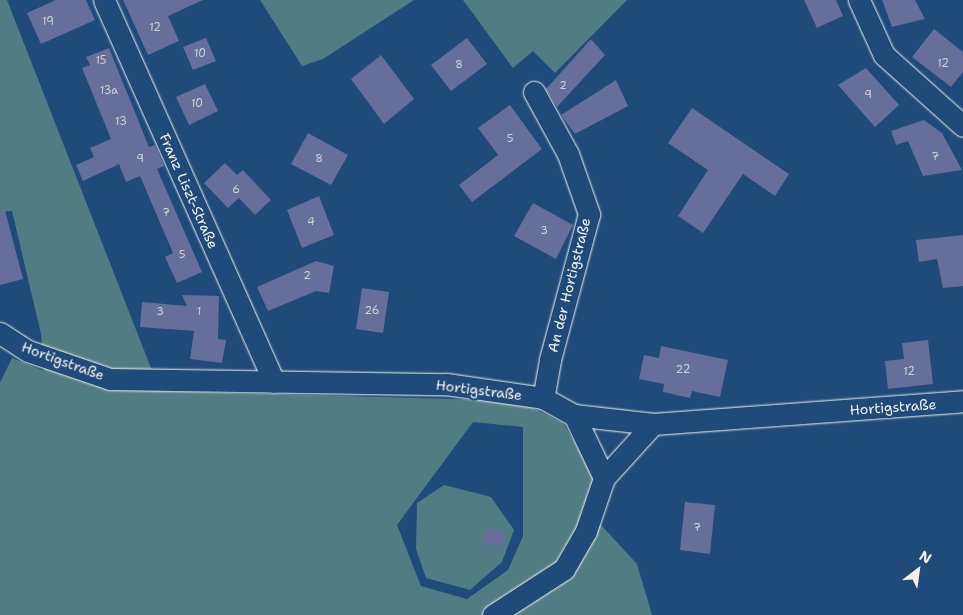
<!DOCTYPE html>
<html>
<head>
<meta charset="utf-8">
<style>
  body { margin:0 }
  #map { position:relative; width:963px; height:615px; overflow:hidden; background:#1f4a7a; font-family:"Shantell Sans",sans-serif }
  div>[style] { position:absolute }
  .green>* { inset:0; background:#527c83 }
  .building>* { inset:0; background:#656f99 }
  .roads { filter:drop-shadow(0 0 1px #f4f1e8) drop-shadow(0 0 1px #f4f1e8) }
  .street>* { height:21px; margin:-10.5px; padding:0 10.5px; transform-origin:10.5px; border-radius:10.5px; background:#1f4a7a }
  span { translate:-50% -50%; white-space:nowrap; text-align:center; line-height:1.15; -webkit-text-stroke:4.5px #1f4a7a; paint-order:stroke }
  .number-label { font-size:11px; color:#d0d0d4 }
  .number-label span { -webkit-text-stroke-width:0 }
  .street-label { font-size:14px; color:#f4f1e8 }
  .north { position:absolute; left:893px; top:545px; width:50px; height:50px; -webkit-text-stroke:4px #1f4a7a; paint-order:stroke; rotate:30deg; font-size:14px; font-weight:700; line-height:20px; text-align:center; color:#f4f1e8 }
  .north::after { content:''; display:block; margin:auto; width:18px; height:22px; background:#f4f1e8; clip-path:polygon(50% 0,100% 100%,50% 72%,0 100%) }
</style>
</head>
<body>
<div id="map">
  <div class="green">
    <i style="clip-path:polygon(evenodd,0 0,7px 0,160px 391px,519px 401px,563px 423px,593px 474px,590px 513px,637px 564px,652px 615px,0 615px,0 383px,12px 358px,44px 371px,41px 334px,12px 211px,0 212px,0 0,473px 422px,523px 427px,523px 536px,508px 570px,467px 599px,421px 586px,397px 525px,473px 422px)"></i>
    <i style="clip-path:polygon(260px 0,414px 0,323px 59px,302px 66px)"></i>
    <i style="clip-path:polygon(463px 0,627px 0,555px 73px,533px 51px,513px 68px)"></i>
    <i style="clip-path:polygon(444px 485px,491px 497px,514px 530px,502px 562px,470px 590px,426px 578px,416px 549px,417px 503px)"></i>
  </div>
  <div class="building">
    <i style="clip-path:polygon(56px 0,86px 0,95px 20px,41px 44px,27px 13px)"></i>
    <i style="clip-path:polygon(123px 0,203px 0,168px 16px,179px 41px,148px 55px)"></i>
    <i style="clip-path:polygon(804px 0,836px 0,843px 16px,817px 28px)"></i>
    <i style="clip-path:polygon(882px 0,915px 0,925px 19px,892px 27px)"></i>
    <i style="clip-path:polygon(934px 29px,963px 52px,963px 72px,951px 87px,912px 57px)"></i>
    <i style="clip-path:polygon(206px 38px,216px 61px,193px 70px,183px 47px)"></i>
    <i style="clip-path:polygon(467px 38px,487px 64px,451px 91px,431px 65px)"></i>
    <i style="clip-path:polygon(591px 39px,605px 55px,557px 107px,546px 89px)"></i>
    <i style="clip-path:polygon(109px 48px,149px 147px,155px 145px,164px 166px,157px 169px,202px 272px,177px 283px,165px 257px,173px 253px,140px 176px,126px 182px,119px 164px,83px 181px,76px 165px,94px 157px,90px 148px,111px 139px,82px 68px,90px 65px,86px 57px)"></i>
    <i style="clip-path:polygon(381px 55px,414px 99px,384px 124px,351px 79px)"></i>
    <i style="clip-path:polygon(866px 68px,899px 105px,875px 127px,838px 85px)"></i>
    <i style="clip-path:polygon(616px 80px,628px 106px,575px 134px,561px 115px)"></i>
    <i style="clip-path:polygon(205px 84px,218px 111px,189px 125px,176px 97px)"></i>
    <i style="clip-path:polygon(510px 105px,542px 149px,472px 202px,459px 185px,498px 155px,478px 128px)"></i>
    <i style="clip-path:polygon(692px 108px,789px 174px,775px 196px,743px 174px,703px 233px,678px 216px,708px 170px,668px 143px)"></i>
    <i style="clip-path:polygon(924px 120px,942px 133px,962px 170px,923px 176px,908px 141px,896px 145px,891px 131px)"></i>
    <i style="clip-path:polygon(308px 133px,348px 155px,331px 185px,291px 164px)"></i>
    <i style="clip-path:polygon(225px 163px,237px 175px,243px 170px,271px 200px,255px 215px,239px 198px,228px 208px,204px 183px)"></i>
    <i style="clip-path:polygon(319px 196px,334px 235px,302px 248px,287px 210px)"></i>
    <i style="clip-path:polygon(533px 203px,573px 225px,556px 259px,514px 236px)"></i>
    <i style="clip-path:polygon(5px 210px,23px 279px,0 285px,0 211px)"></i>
    <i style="clip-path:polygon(963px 235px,963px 286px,943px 288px,937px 259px,919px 262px,916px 240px)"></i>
    <i style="clip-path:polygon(316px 261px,334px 266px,329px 293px,316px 291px,268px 311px,257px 287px)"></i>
    <i style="clip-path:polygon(362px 288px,389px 292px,383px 333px,356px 329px)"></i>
    <i style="clip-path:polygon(182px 295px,219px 296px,218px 339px,226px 340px,222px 363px,190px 359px,194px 331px,140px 327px,142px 302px,187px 306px)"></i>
    <i style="clip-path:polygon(928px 340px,933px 384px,888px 389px,885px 361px,904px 359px,902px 343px)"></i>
    <i style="clip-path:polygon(661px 346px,728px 360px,720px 397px,692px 391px,690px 398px,663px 392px,664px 384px,639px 379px,644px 355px,659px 358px)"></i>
    <i style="clip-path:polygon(685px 502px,715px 505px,710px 554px,680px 550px)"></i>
    <i style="clip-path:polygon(484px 529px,504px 531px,503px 546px,483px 544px)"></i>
  </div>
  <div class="roads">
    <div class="street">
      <i style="left:104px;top:0;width:418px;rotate:66deg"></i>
      <i style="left:859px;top:0;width:60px;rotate:65.6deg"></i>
      <i style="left:884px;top:55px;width:106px;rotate:41.9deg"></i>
      <i style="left:534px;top:92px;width:71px;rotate:61.3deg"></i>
      <i style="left:568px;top:154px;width:64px;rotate:70.7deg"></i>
      <i style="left:589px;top:214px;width:151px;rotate:105deg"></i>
      <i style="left:550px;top:360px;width:39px;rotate:100deg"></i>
      <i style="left:0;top:333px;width:33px;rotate:33deg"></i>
      <i style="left:28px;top:351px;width:87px;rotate:18.9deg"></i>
      <i style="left:110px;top:379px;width:336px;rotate:0.9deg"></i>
      <i style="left:446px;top:384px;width:98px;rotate:8.2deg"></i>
      <i style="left:543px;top:398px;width:35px;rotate:29deg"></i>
      <i style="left:574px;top:415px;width:80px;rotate:6.5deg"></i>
      <i style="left:653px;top:424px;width:311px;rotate:-4.2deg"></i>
      <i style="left:574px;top:415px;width:70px;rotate:64.5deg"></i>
      <i style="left:493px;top:615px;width:85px;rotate:-32.9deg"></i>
      <i style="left:564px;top:569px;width:44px;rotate:-59.9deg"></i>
      <i style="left:586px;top:531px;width:56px;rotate:-71.2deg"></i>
      <i style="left:604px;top:478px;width:73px;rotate:-47.8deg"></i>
    </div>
  </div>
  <div class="number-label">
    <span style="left:48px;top:22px">19</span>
    <span style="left:155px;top:28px">12</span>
    <span style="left:200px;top:54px">10</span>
    <span style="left:101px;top:61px">15</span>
    <span style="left:943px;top:64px">12</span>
    <span style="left:459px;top:65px">8</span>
    <span style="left:563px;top:86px">2</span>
    <span style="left:109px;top:91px">13a</span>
    <span style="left:868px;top:95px">9</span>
    <span style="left:197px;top:104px">10</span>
    <span style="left:121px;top:122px">13</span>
    <span style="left:510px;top:139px">5</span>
    <span style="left:935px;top:157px">7</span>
    <span style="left:140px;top:159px">9</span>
    <span style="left:319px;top:159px">8</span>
    <span style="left:236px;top:190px">6</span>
    <span style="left:166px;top:213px">7</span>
    <span style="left:311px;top:222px">4</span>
    <span style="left:544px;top:231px">3</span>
    <span style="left:182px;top:255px">5</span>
    <span style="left:307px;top:276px">2</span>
    <span style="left:372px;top:311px">26</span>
    <span style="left:160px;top:312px">3</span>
    <span style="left:199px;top:312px">1</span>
    <span style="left:683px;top:370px">22</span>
    <span style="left:909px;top:372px">12</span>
    <span style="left:697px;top:528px">7</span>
  </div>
  <div class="street-label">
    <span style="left:189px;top:191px;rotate:66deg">Franz Liszt-Straße</span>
    <span style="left:569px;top:285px;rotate:-76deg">An der Hortigstraße</span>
    <span style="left:63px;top:361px;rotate:20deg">Hortigstraße</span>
    <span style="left:479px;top:390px;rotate:7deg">Hortigstraße</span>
    <span style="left:893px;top:407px;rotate:-4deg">Hortigstraße</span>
  </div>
  <div class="north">N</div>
</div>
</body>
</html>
